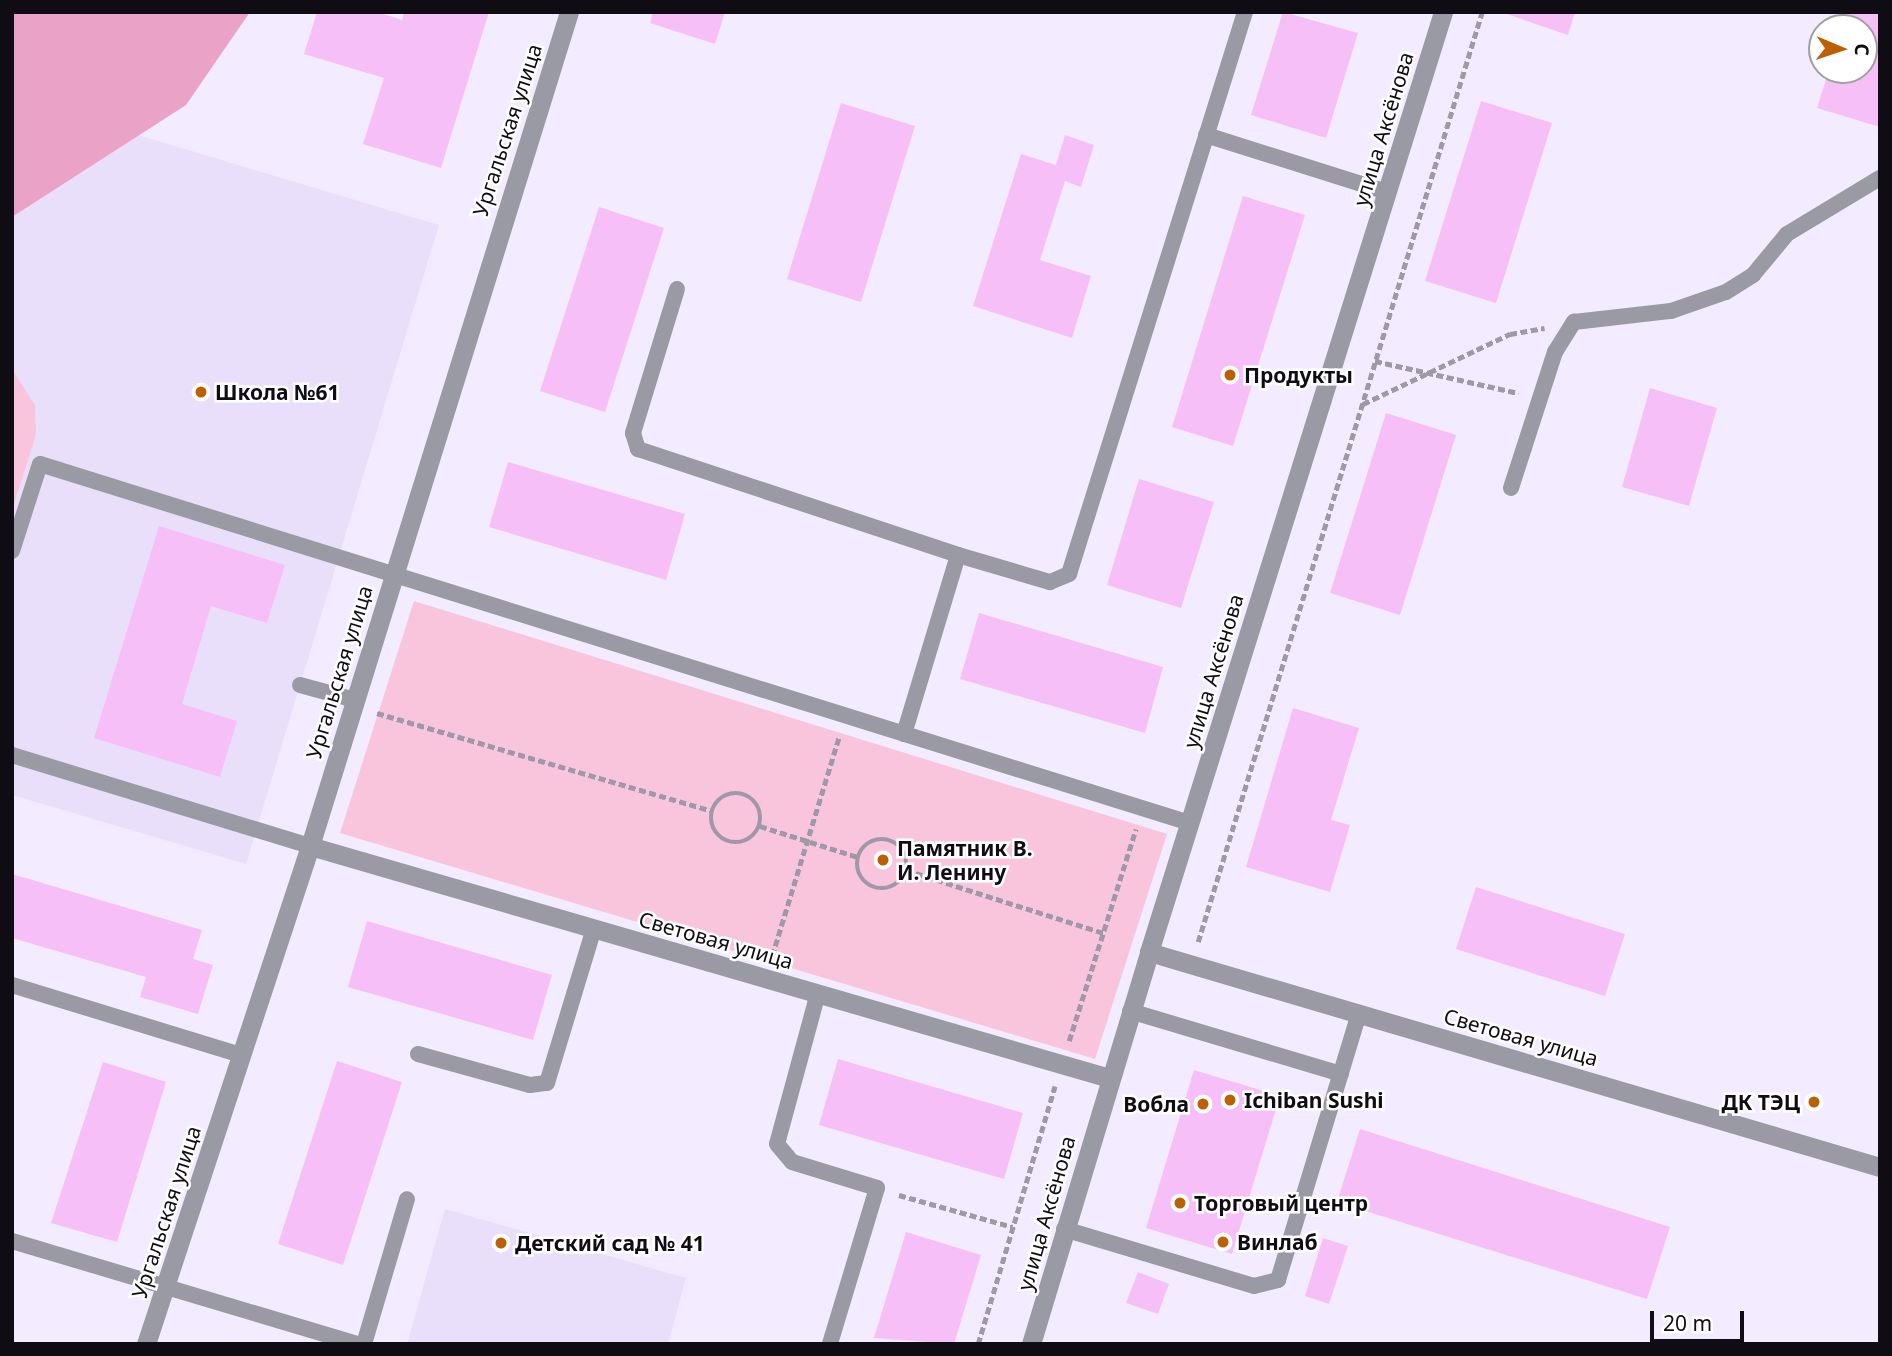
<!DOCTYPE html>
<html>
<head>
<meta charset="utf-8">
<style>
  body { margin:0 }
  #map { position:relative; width:1892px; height:1356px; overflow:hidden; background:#f3ebff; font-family:"Noto Sans",sans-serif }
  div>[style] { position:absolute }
  .built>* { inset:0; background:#eadffa }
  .green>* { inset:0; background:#f8c5dd }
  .forest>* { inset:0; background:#eaa2c6 }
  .building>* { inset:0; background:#f7bff7 }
  .path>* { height:4.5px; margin-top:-2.25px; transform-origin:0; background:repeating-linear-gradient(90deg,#9e98a7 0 7px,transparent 0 10.5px) }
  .path>.ring { margin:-2.25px; padding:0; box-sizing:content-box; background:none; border:4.5px solid #9e98a7; border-radius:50% }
  .service>* { height:16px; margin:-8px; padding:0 8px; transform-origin:8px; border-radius:8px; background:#999aa3 }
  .minor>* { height:19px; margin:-9.5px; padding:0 9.5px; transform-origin:9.5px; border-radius:9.5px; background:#999aa3 }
  .tertiary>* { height:19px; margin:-9.5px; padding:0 9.5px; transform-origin:9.5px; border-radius:9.5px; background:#999aa3 }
  .dots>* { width:19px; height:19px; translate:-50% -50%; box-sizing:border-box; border:4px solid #fff; border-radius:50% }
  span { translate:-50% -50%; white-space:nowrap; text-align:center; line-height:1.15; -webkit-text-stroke:5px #fff; paint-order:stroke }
  .street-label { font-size:21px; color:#0f0d13 }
  .poi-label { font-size:21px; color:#0f0d13; font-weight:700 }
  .left { translate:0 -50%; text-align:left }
  .right { translate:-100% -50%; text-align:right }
  .frame { position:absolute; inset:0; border:14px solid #0f0d13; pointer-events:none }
  .north { position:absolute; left:1808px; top:14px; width:70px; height:70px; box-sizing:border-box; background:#fff; border:2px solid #9f9ea1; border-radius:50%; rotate:92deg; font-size:19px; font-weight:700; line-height:28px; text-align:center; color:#0f0d13 }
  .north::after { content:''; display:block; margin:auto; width:24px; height:32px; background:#bb6003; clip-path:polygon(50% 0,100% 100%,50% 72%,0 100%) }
  .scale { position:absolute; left:1650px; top:1311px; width:94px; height:32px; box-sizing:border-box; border:4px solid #0f0d13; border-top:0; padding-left:9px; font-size:21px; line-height:24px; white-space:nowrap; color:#0f0d13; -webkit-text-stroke:5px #fff; paint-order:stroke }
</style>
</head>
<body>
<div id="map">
  <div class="built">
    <i style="clip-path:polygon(18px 99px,439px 225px,246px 864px,12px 795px,12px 104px)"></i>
    <i style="clip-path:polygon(445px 1209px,686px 1278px,668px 1344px,407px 1344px)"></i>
  </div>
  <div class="green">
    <i style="clip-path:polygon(12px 369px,35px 405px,36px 435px,12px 510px)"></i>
    <i style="clip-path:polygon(414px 601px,1167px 834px,1095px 1059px,340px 833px)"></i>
  </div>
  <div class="forest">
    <i style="clip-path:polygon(12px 12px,250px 12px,186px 105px,12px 217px)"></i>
  </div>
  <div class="building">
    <i style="clip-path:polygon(317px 12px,378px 12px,402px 20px,404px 12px,489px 12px,441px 168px,363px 144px,384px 78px,304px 54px)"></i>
    <i style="clip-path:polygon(653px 12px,725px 12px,715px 44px,650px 23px)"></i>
    <i style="clip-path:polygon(1283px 12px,1358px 33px,1326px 138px,1251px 115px)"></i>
    <i style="clip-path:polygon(1501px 12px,1575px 12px,1568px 35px)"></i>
    <i style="clip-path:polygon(1833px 12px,1880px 12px,1880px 127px,1817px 108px,1829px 70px,1864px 70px,1864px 28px,1842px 28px,1845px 17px)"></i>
    <i style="clip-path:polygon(1481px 101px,1552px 123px,1496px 303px,1425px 281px)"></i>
    <i style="clip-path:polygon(841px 103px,915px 126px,861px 302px,787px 279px)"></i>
    <i style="clip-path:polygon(1065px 135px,1094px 145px,1081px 187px,1065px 181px,1040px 260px,1091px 276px,1072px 338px,973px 306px,1021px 154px,1056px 165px)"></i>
    <i style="clip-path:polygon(1243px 196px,1305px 215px,1233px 446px,1172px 427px)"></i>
    <i style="clip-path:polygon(599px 207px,664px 228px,605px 412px,540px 391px)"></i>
    <i style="clip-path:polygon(1650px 388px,1717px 408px,1689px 506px,1622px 487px)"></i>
    <i style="clip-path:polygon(1386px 413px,1456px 435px,1400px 615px,1330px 593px)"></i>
    <i style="clip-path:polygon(508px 462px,685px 514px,666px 580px,489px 527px)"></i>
    <i style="clip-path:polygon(1139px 479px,1214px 502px,1181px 608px,1107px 585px)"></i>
    <i style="clip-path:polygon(159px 526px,285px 565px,267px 623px,211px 606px,182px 704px,237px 721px,220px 777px,94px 738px)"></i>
    <i style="clip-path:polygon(979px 613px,1163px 667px,1145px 733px,960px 679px)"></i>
    <i style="clip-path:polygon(1293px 708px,1359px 728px,1331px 820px,1350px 825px,1330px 892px,1246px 867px)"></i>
    <i style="clip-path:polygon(12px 874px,202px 930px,193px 959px,213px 965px,198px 1014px,140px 997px,146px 977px,12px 938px)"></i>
    <i style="clip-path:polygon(1476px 887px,1625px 934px,1605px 996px,1456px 949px)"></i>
    <i style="clip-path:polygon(367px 921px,552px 975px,533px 1040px,348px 987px)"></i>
    <i style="clip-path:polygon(838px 1059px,1023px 1113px,1004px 1179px,819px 1125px)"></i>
    <i style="clip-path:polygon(337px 1061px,402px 1082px,343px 1265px,278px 1244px)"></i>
    <i style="clip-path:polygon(103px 1062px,166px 1082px,117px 1242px,51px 1223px)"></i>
    <i style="clip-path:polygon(1194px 1070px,1280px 1096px,1232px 1254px,1146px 1228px)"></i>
    <i style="clip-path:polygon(1360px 1129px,1670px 1227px,1647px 1299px,1337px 1202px)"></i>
    <i style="clip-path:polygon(906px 1232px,981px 1255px,954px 1344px,874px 1338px)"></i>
    <i style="clip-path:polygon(1323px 1238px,1348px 1246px,1329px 1304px,1305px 1296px)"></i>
    <i style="clip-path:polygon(1138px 1272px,1169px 1284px,1158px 1314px,1126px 1303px)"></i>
  </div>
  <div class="path">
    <i style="left:1375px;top:361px;width:147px;rotate:12.6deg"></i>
    <i style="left:1363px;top:404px;width:163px;rotate:-25.5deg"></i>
    <i style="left:1510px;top:334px;width:35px;rotate:-10deg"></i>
    <i style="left:377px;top:713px;width:349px;rotate:16.3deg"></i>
    <i class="ring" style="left:711px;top:793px;width:45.5px;height:45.5px"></i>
    <i style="left:760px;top:826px;width:103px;rotate:17.6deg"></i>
    <i class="ring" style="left:857px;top:839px;width:45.5px;height:45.5px"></i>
    <i style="left:906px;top:870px;width:208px;rotate:17.7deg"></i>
    <i style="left:1198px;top:942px;width:972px;rotate:-73.02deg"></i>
    <i style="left:772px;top:956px;width:229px;rotate:-73deg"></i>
    <i style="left:1069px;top:1041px;width:222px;rotate:-72.5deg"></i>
    <i style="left:899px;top:1195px;width:118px;rotate:15.7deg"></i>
    <i style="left:978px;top:1344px;width:269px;rotate:-73.4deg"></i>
  </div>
  <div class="service">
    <i style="left:1206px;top:135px;width:190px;rotate:17.5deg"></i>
    <i style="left:677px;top:289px;width:151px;rotate:107deg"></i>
    <i style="left:633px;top:433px;width:17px;rotate:73deg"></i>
    <i style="left:638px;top:449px;width:337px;rotate:18.3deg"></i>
    <i style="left:1511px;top:488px;width:143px;rotate:-72.1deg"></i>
    <i style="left:1555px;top:352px;width:36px;rotate:-58deg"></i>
    <i style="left:1574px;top:322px;width:98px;rotate:-6.5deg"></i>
    <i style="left:1671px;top:311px;width:58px;rotate:-19.1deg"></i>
    <i style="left:1726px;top:292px;width:32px;rotate:-32deg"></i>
    <i style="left:1753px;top:275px;width:53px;rotate:-50.3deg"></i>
    <i style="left:1787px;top:234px;width:109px;rotate:-31.1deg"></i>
    <i style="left:12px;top:551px;width:91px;rotate:-72.2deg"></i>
    <i style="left:40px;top:464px;width:1205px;rotate:17.34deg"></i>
    <i style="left:300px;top:685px;width:57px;rotate:15.3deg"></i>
    <i style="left:904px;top:734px;width:187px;rotate:-73.2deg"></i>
    <i style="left:958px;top:555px;width:96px;rotate:16.4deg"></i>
    <i style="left:1050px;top:582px;width:21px;rotate:-23deg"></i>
    <i style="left:1069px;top:574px;width:589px;rotate:-72.61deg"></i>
    <i style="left:12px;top:755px;width:312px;rotate:17deg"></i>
    <i style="left:12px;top:985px;width:239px;rotate:17deg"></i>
    <i style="left:818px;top:993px;width:156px;rotate:105.2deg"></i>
    <i style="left:777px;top:1144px;width:23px;rotate:50deg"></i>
    <i style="left:792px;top:1162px;width:89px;rotate:17deg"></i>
    <i style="left:877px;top:1188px;width:163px;rotate:106.8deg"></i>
    <i style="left:1130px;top:1011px;width:220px;rotate:16.6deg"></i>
    <i style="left:418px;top:1054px;width:116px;rotate:15.5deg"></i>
    <i style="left:530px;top:1085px;width:17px;rotate:-7deg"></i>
    <i style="left:547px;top:1083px;width:162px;rotate:-73.1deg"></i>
    <i style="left:1064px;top:1229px;width:198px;rotate:16.7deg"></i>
    <i style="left:1254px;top:1286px;width:25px;rotate:-14deg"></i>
    <i style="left:1278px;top:1280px;width:279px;rotate:-73.1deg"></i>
    <i style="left:12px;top:1241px;width:360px;rotate:16.6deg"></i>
    <i style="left:364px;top:1344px;width:151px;rotate:-73.5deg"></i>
  </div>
  <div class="minor">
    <i style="left:310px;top:846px;width:832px;rotate:16.19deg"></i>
    <i style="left:1149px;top:952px;width:985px;rotate:-72.63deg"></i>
    <i style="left:146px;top:1344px;width:524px;rotate:-71.77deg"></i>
    <i style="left:310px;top:846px;width:873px;rotate:-72.75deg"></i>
  </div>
  <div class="tertiary">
    <i style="left:1031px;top:1344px;width:409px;rotate:-73.2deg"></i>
    <i style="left:1149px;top:952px;width:762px;rotate:16.39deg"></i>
  </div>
  <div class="dots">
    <i style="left:1230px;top:375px;background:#bb6003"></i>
    <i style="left:201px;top:392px;background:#bb6003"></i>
    <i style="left:883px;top:860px;background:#bb6003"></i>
    <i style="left:1230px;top:1100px;background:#bb6003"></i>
    <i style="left:1814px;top:1102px;background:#bb6003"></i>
    <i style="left:1203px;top:1104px;background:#bb6003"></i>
    <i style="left:1180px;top:1203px;background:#bb6003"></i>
    <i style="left:1223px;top:1242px;background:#bb6003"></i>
    <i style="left:501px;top:1243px;background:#bb6003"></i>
  </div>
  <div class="street-label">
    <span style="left:1383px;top:129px;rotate:-73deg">улица Аксёнова</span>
    <span style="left:507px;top:130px;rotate:-72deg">Ургальская улица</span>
    <span style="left:1213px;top:671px;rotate:-73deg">улица Аксёнова</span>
    <span style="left:339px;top:672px;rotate:-73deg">Ургальская улица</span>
    <span style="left:716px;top:940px;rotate:16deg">Световая улица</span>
    <span style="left:1521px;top:1037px;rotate:16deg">Световая улица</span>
    <span style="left:166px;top:1212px;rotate:-72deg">Ургальская улица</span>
    <span style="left:1046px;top:1213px;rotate:-74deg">улица Аксёнова</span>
  </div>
  <div class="poi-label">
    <span class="left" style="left:1244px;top:375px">Продукты</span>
    <span class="left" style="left:215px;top:392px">Школа №61</span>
    <span class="left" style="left:897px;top:860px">Памятник В.<br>И. Ленину</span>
    <span class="left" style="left:1244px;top:1100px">Ichiban Sushi</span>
    <span class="right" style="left:1800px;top:1102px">ДК ТЭЦ</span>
    <span class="right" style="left:1189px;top:1104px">Вобла</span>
    <span class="left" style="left:1194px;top:1203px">Торговый центр</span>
    <span class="left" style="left:1237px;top:1242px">Винлаб</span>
    <span class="left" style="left:515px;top:1243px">Детский сад № 41</span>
  </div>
  <div class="frame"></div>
  <div class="north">С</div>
  <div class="scale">20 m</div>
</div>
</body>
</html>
